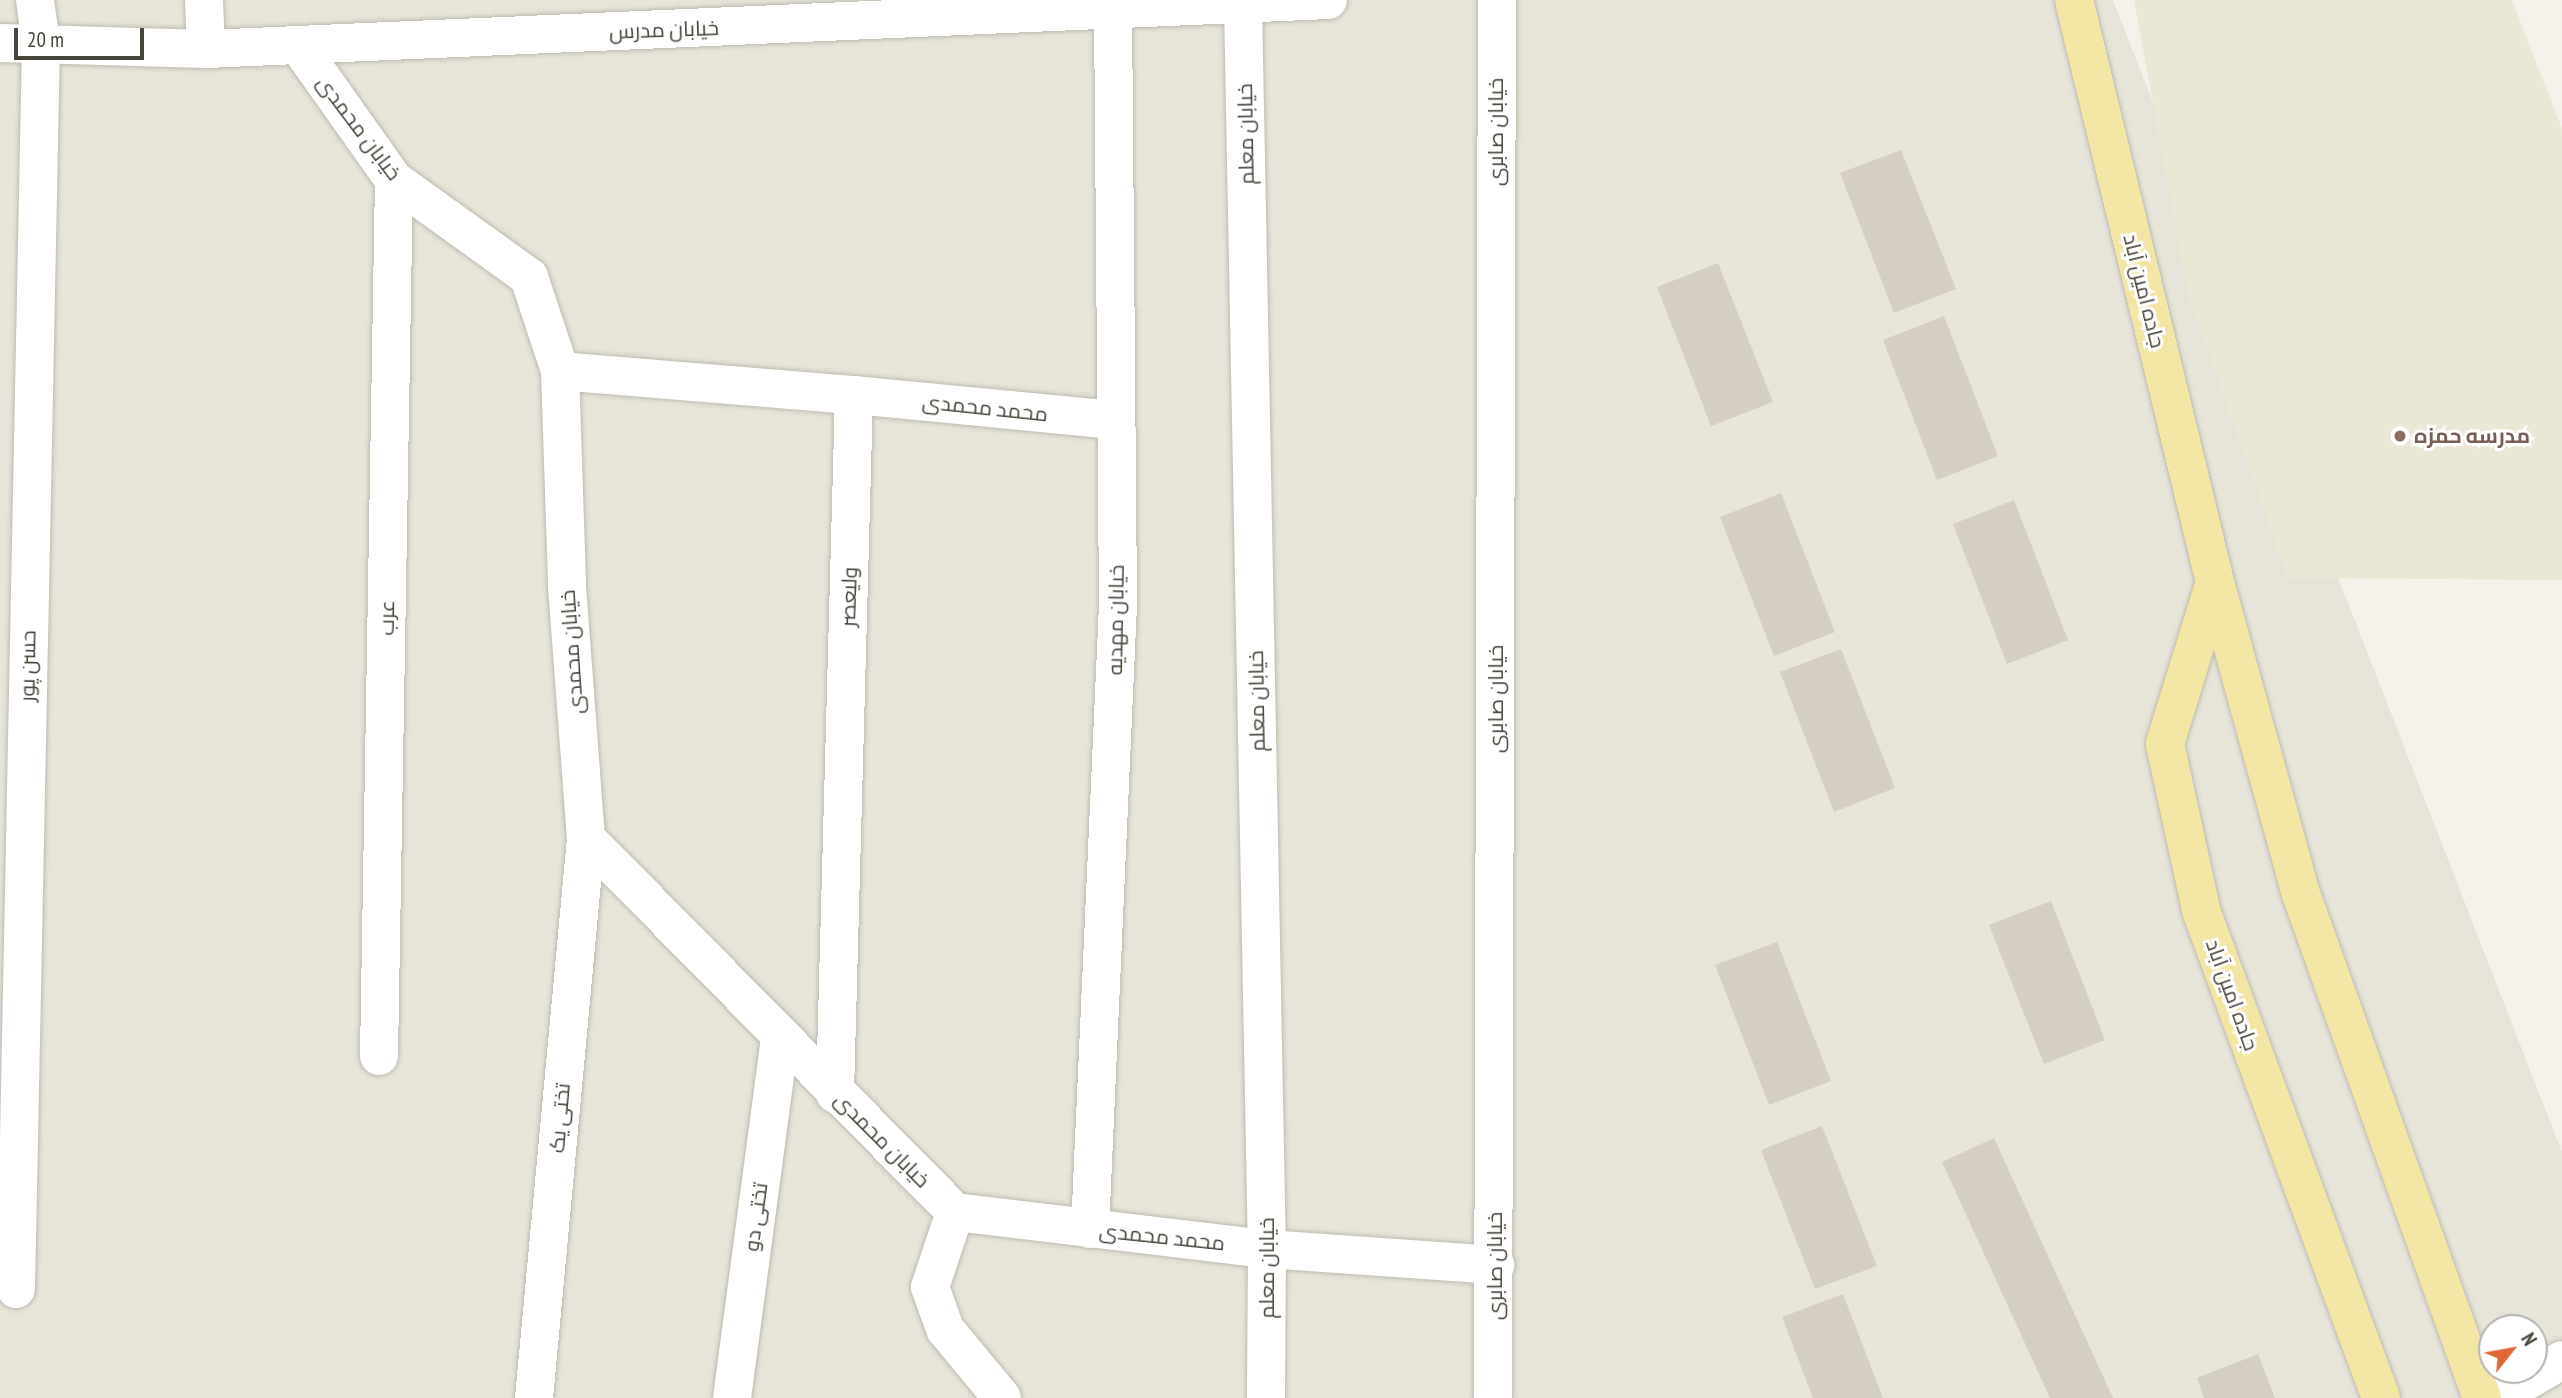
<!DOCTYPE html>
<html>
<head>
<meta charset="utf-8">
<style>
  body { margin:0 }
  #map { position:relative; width:2562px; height:1398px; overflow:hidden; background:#f4f2eb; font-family:"PT Sans Narrow",Cairo,sans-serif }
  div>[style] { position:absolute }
  .residential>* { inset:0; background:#e7e4da }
  .education>* { inset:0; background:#ebe8d7 }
  .building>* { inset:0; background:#d4cfc2 }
  .roads { filter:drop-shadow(0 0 2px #bebbaf) drop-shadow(0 0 2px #bebbaf) }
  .minor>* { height:38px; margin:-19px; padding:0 19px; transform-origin:19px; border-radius:19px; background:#fff }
  .major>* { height:38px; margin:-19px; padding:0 19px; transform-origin:19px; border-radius:19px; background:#f2e6a5 }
  .dots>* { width:19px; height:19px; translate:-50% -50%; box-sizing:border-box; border:4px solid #fff; border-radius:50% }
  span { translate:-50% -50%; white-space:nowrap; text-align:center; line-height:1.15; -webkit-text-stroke:6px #fff; paint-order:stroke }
  .street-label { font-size:21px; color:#47443a }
  .education-label { font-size:21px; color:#785e54; font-weight:700 }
  .left { translate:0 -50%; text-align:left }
  .north { position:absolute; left:2478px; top:1314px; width:70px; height:70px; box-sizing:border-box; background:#fff; border:2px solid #b5b4b0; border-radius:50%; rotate:59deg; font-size:19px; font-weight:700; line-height:28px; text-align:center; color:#47443a }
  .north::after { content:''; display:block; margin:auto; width:24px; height:32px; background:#e06636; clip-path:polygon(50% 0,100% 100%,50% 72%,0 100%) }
  .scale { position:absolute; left:14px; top:28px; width:130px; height:32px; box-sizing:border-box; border:4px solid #47443a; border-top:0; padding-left:9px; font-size:21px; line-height:24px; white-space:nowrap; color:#47443a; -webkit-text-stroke:5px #fff; paint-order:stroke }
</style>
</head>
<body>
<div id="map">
  <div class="residential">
    <i style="clip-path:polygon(evenodd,0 0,2113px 0,2562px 1152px,2562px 1398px,0 1398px,0 0,2492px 1328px,2534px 1328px,2534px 1370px,2492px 1370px,2492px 1328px)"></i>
  </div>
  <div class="education">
    <i style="clip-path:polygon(2134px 0,2512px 0,2562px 129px,2562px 580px,2288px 578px,2188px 294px)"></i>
  </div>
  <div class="building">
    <i style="clip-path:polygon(1901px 150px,1956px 289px,1894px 313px,1840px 173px)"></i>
    <i style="clip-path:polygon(1718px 263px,1773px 402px,1711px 426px,1657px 287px)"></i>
    <i style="clip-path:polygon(1944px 316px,1998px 456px,1937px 480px,1883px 340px)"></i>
    <i style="clip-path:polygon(1781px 493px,1835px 632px,1774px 656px,1720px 517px)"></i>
    <i style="clip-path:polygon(2014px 500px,2068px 640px,2007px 664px,1953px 524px)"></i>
    <i style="clip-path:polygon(1841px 649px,1895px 788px,1834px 812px,1780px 672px)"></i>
    <i style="clip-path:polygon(2051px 901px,2105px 1040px,2044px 1064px,1989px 925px)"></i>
    <i style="clip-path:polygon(1777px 942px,1831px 1081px,1769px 1105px,1715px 965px)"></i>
    <i style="clip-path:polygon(1822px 1126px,1877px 1266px,1815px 1289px,1761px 1150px)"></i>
    <i style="clip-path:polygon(1994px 1138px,2113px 1398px,2050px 1398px,1942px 1162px)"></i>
    <i style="clip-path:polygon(1843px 1294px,1883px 1398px,1813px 1398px,1782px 1317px)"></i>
    <i style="clip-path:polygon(2258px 1354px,2275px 1398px,2204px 1398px,2197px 1378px)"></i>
  </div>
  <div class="roads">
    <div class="minor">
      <i style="left:204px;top:0;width:49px;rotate:87.7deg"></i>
      <i style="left:1243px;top:4px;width:1245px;rotate:88.9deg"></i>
      <i style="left:1267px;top:1249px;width:149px;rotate:90.4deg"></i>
      <i style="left:0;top:43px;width:206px;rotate:1.7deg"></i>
      <i style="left:206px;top:49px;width:1123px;rotate:-2.5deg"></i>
      <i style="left:299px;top:46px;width:164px;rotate:54.7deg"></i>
      <i style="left:394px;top:180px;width:166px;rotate:35.7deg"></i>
      <i style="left:529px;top:277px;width:99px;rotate:71.7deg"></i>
      <i style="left:560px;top:371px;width:215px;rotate:88.1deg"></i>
      <i style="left:567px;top:586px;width:253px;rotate:85.7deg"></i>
      <i style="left:586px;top:838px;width:525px;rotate:45.39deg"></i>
      <i style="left:560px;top:371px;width:295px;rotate:4.7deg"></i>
      <i style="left:854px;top:395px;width:699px;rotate:91.56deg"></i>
      <i style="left:854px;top:395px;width:263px;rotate:5.5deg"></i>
      <i style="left:379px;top:1056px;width:876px;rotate:-89.02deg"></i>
      <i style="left:955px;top:1212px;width:314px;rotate:6.8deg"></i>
      <i style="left:1267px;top:1249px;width:229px;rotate:4deg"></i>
      <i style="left:955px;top:1212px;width:79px;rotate:108.4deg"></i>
      <i style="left:930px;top:1287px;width:45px;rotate:70.3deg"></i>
      <i style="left:945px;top:1329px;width:89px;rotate:50.4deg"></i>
      <i style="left:1090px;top:1229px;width:625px;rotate:-87.43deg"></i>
      <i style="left:1118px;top:605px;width:595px;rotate:-90.48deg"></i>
      <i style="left:16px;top:1289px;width:1245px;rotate:-88.85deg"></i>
      <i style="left:41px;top:44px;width:44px;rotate:-97.8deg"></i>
      <i style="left:534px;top:1398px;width:562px;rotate:-84.69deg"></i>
      <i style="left:732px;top:1398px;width:364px;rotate:-82.4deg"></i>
      <i style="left:1493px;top:1398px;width:1398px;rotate:-89.84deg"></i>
      <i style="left:2498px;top:1398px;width:74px;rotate:-30.7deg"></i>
    </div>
    <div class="major">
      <i style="left:2074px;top:0;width:599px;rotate:76.38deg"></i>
      <i style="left:2215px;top:582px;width:324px;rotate:74.6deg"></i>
      <i style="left:2301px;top:894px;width:536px;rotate:70.25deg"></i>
      <i style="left:2215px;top:582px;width:170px;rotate:107.2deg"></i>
      <i style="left:2165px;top:744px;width:173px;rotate:77.7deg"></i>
      <i style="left:2202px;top:913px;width:517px;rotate:69.74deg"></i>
    </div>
  </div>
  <div class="dots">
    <i style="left:2400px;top:436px;background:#8d6e63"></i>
  </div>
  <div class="street-label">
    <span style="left:664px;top:30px;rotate:-2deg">خیابان مدرس</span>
    <span style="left:359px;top:128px;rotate:53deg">خیابان محمدی</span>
    <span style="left:1496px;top:132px;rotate:-90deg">خیابان صابری</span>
    <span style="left:1246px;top:134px;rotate:-91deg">خیابان معلم</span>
    <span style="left:2144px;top:291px;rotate:76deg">جاده امین آباد</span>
    <span style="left:985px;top:408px;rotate:6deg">محمد محمدی</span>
    <span style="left:849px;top:597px;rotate:-88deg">ولیعصر</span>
    <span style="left:387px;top:618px;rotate:-89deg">عرب</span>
    <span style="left:1116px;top:620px;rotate:-89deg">خیابان مهدیه</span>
    <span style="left:572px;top:652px;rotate:-94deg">خیابان محمدی</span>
    <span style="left:28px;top:666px;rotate:-89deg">حسن پور</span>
    <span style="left:1496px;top:699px;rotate:-90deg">خیابان صابری</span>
    <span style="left:1257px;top:701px;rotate:-91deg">خیابان معلم</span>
    <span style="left:2232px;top:995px;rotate:70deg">جاده امین آباد</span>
    <span style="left:560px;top:1118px;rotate:-85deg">تختی یک</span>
    <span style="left:882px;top:1140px;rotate:45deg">خیابان محمدی</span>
    <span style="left:756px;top:1217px;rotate:-82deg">تختی دو</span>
    <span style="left:1162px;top:1237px;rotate:6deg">محمد محمدی</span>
    <span style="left:1495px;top:1266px;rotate:-90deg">خیابان صابری</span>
    <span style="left:1267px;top:1268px;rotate:-90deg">خیابان معلم</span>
  </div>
  <div class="education-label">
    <span class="left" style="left:2414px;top:436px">مدرسه حمزه</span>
  </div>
  <div class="north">N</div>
  <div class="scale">20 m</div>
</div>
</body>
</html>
